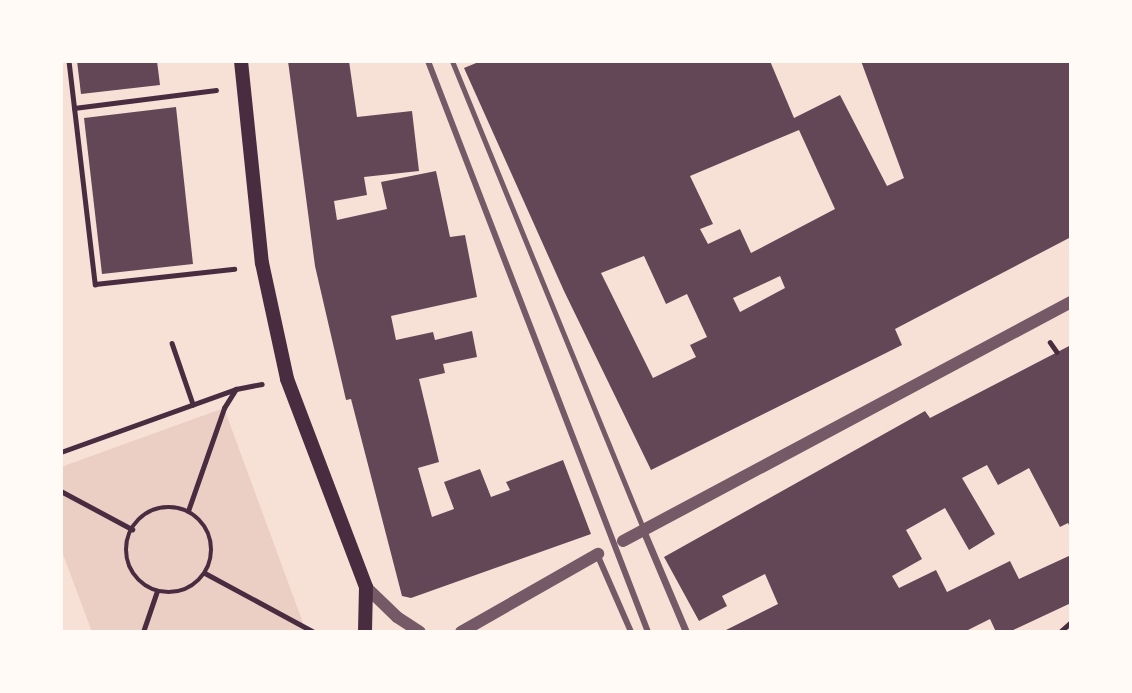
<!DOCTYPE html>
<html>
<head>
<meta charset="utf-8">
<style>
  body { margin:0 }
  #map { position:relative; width:1132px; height:693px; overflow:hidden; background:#f7e1d7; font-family:"Fira Sans Condensed",sans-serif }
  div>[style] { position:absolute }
  .green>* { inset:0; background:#ebcfc5 }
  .building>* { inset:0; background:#644757 }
  .path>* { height:4.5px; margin:-2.25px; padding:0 2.25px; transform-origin:2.25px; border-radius:2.25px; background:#4a2c40 }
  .path>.ring { margin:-2.25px; padding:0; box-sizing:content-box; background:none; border:4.5px solid #4a2c40; border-radius:50% }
  .service>* { height:5px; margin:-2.5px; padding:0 2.5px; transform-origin:2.5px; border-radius:2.5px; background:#755966 }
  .pedestrian>* { height:6px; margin:-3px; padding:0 3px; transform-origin:3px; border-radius:3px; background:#755966 }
  .minor>* { height:7px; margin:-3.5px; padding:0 3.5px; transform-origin:3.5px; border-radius:3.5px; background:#755966 }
  .tertiary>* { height:12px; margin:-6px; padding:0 6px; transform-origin:6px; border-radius:6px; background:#755966 }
  .secondary>* { height:14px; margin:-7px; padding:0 7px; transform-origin:7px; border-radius:7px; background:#4a2c40 }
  span { translate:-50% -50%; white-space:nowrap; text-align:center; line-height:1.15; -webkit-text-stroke:7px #fffaf5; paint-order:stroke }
  .frame { position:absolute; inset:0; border:63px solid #fffaf5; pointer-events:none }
</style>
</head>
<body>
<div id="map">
  <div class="green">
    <i style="clip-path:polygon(224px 408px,306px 631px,92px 632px,61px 549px,61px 467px)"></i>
  </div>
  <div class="building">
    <i style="clip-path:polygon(77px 61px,157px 61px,160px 85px,81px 94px)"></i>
    <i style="clip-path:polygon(288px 61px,349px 61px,357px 117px,412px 111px,419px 171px,364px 177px,367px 195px,334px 201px,337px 220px,387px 209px,381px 182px,436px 171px,450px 237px,465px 235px,477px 297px,391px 316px,396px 340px,433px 332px,435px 340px,472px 331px,477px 357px,443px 364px,445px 373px,419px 379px,439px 462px,418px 468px,432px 517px,454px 509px,444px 482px,480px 469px,491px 497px,510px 490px,506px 482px,563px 460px,591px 534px,411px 598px,402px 596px,351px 399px,346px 400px,315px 266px)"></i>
    <i style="clip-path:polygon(evenodd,481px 61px,770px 61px,794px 118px,840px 95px,887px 186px,904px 178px,861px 61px,1071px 61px,1071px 237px,895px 329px,902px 345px,651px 470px,564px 291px,464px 68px,481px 61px,799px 130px,835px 209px,751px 253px,740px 229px,708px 244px,700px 229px,713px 224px,690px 176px,799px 130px,481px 61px,644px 256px,666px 304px,687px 294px,707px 337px,690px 345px,696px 357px,653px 378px,601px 273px,644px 256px,481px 61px,780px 276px,785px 288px,740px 312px,733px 298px,780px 276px)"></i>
    <i style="clip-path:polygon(176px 107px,193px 264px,102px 274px,84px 118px)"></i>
    <i style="clip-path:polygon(1071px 345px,1071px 529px,1068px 523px,1060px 527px,1029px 468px,998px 485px,987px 465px,962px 478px,995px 534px,969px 550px,945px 508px,906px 530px,922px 559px,892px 576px,899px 588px,936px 570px,947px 592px,1010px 561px,1019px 579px,1071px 555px,1071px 603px,1009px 632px,996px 632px,990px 619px,964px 632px,722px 632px,778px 604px,765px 574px,722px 596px,727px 606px,699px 621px,664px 557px,925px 411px,930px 418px)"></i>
  </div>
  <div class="path">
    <i style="left:69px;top:61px;width:225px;rotate:83.3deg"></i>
    <i style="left:95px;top:284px;width:140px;rotate:-6.2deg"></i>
    <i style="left:74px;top:108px;width:143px;rotate:-7.2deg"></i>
    <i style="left:1050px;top:342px;width:12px;rotate:55deg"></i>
    <i style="left:172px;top:343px;width:65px;rotate:71deg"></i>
    <i style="left:61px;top:452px;width:186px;rotate:-19.8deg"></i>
    <i style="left:61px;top:491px;width:81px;rotate:28.2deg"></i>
    <i class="ring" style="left:126px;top:507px;width:81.5px;height:81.5px"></i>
    <i style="left:188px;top:511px;width:109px;rotate:-70.7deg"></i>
    <i style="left:224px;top:408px;width:22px;rotate:-58deg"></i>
    <i style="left:236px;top:389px;width:26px;rotate:-11deg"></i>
    <i style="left:205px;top:573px;width:124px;rotate:28.4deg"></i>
    <i style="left:143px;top:632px;width:43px;rotate:-71.1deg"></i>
    <i style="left:1060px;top:632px;width:15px;rotate:-42deg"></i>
  </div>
  <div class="service">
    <i style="left:452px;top:61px;width:505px;rotate:67.76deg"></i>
  </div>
  <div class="pedestrian">
    <i style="left:428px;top:61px;width:612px;rotate:68.93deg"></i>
    <i style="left:597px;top:554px;width:85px;rotate:66.4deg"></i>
  </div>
  <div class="minor">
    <i style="left:643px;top:530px;width:111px;rotate:67.1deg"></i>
  </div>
  <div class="tertiary">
    <i style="left:623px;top:541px;width:508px;rotate:-28.08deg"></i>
    <i style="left:366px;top:587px;width:43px;rotate:44.1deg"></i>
    <i style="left:397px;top:617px;width:27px;rotate:33deg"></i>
    <i style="left:461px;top:632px;width:158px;rotate:-29.7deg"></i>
  </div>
  <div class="secondary">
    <i style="left:241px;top:61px;width:203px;rotate:84.1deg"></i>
    <i style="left:262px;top:263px;width:119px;rotate:77.8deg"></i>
    <i style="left:287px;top:379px;width:222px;rotate:69.2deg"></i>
    <i style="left:366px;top:587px;width:45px;rotate:91.3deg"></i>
  </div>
  <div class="frame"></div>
</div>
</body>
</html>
